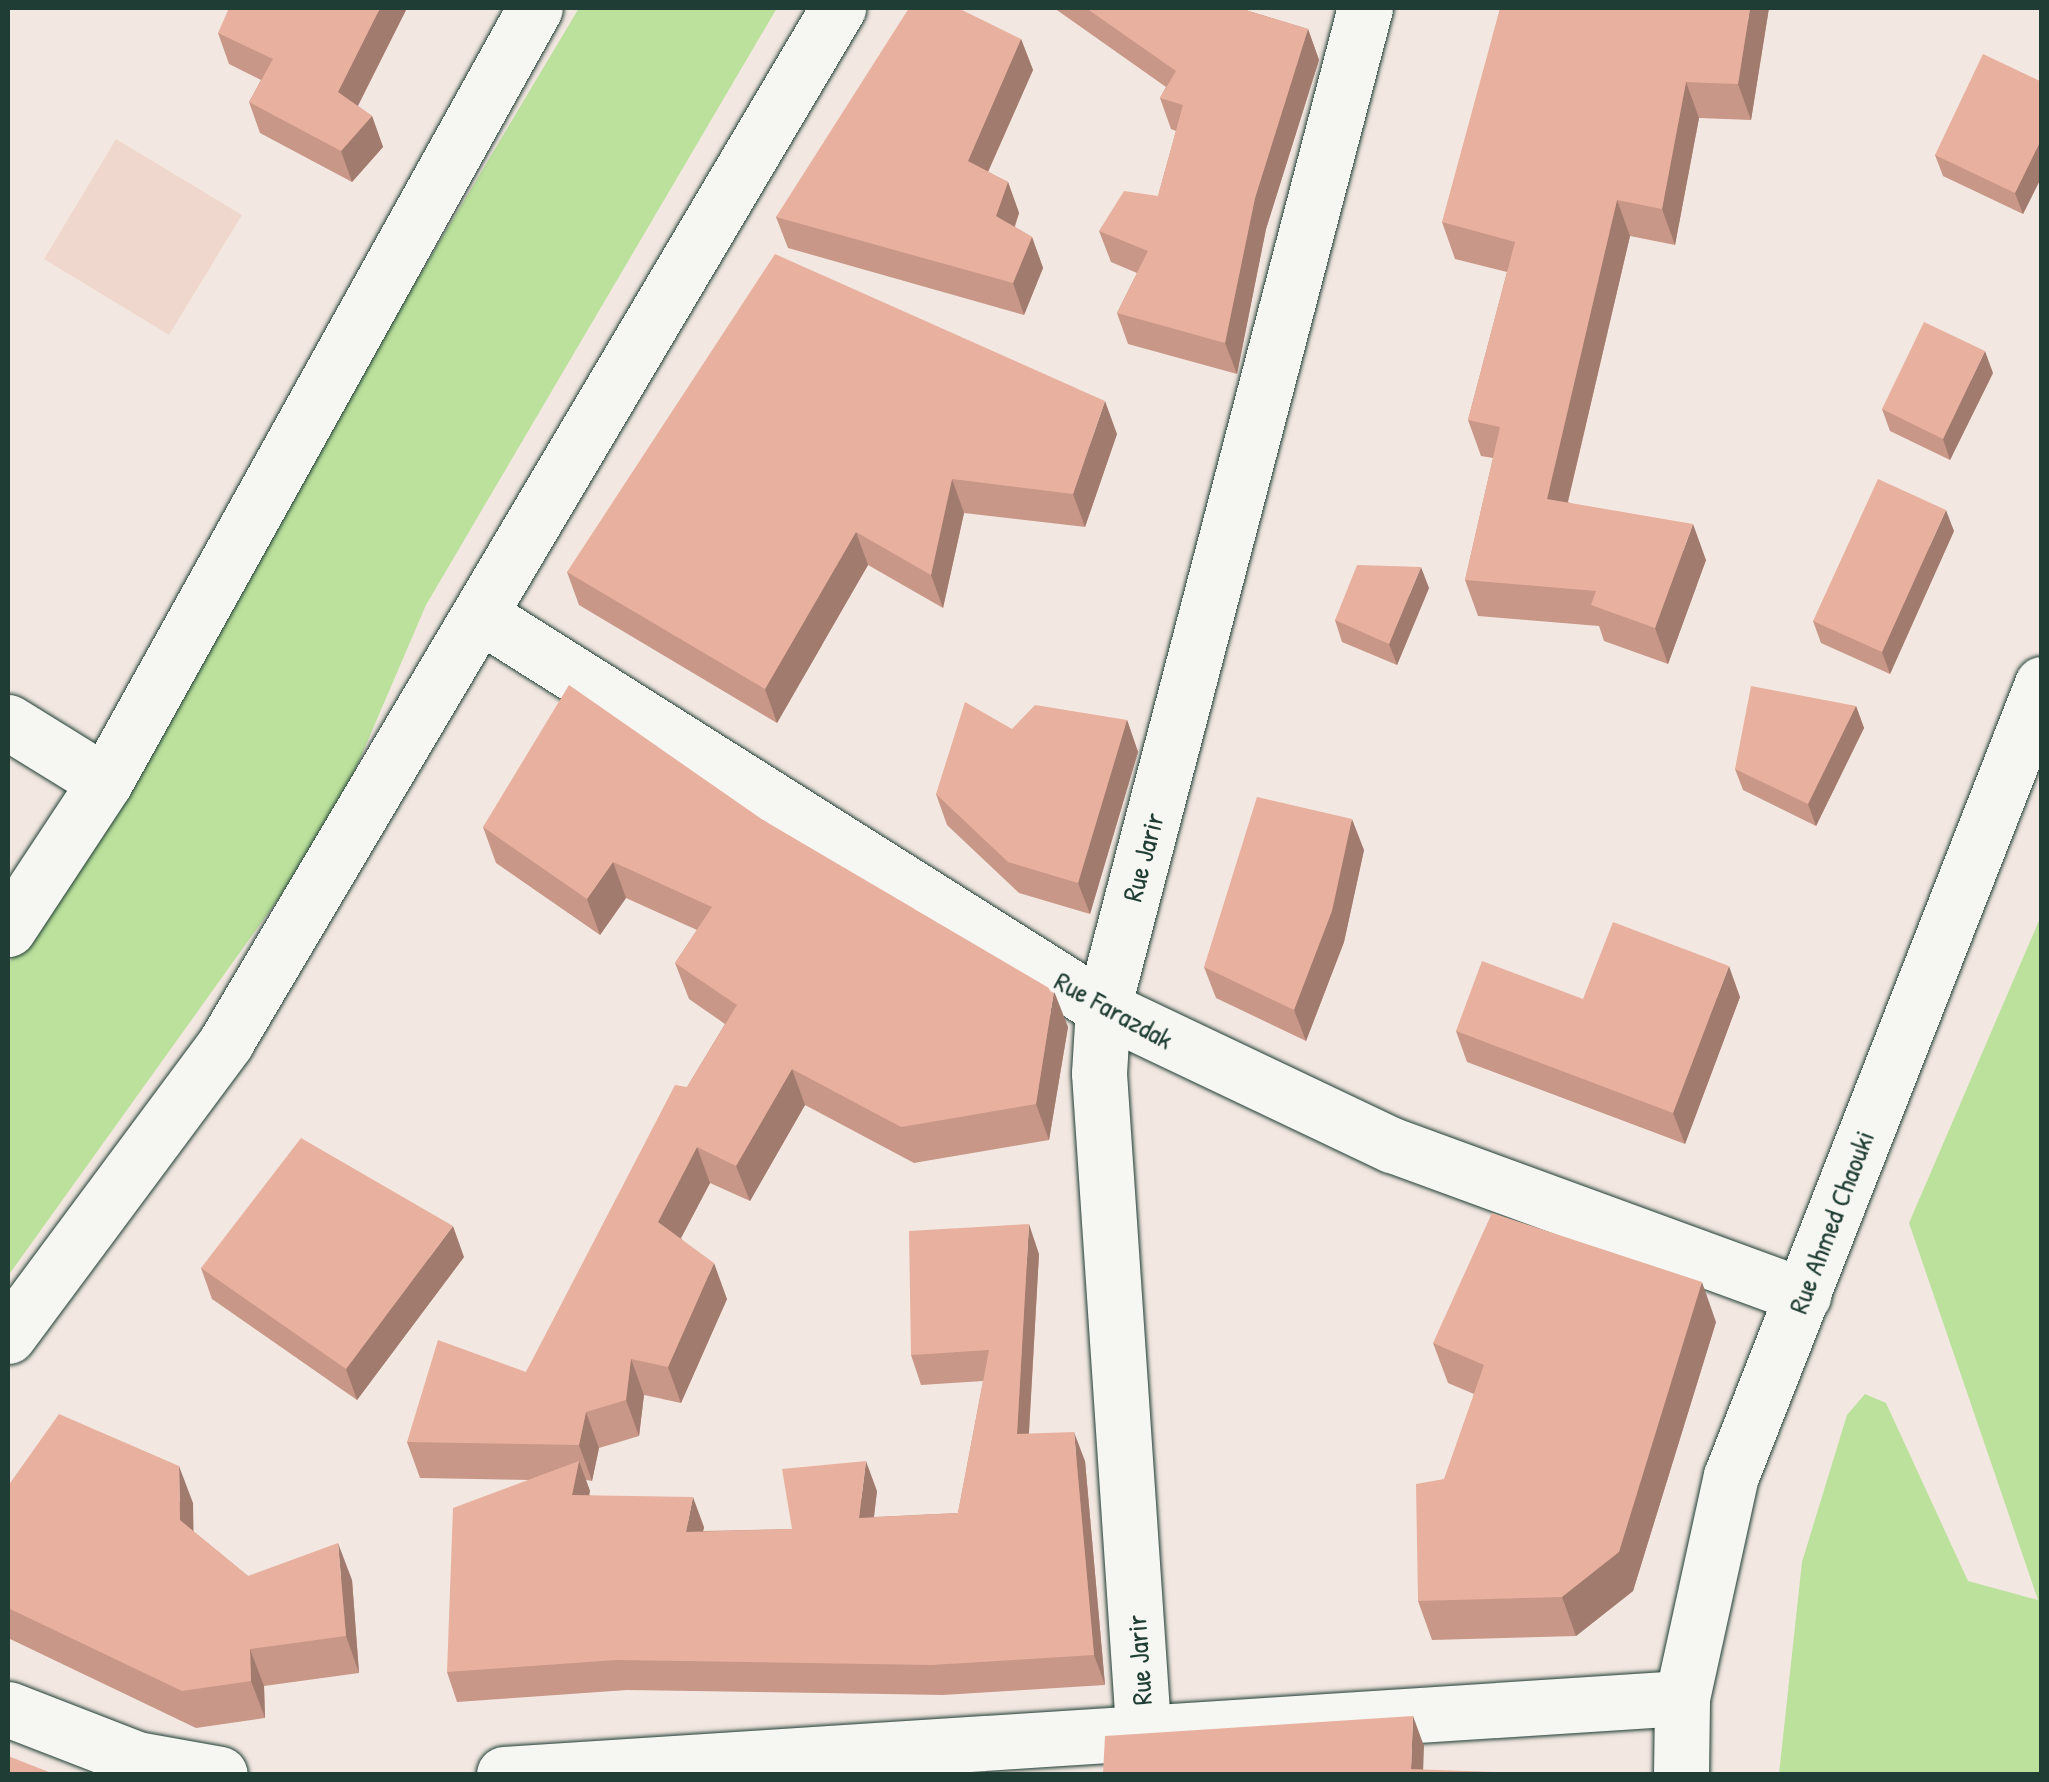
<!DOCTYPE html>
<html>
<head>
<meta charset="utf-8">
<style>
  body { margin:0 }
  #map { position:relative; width:2049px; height:1782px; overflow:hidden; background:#f3e8e1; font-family:"Patrick Hand",sans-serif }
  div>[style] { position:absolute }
  .built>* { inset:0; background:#f0d7cd }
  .green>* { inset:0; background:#bbe19c }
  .roads { filter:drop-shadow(0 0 2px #1f3d34) drop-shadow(0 0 2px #1f3d34) }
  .street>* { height:55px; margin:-27.5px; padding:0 27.5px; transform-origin:27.5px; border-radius:27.5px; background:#f6f6f2 }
  .secondary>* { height:55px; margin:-27.5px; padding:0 27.5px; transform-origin:27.5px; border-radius:27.5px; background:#f6f6f2 }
  .wall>* { inset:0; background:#c89788 }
  .shaded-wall>* { inset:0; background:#a27b6f }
  .building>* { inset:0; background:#e8b09e }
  span { translate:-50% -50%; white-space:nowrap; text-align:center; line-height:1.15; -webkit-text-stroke:9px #f6f6f2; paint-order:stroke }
  .street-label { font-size:28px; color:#1f3d34 }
  .frame { position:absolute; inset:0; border:10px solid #1f3d34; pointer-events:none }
</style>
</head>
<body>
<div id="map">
  <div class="built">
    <i style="clip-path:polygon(116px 139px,242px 215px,169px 335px,44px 259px)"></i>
  </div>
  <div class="green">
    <i style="clip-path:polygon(579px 8px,777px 8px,426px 605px,332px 824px,8px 1276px,8px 965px)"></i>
    <i style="clip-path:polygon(2041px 916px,2041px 1774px,1779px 1774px,1802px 1562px,1847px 1415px,1865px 1394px,1886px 1403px,1968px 1581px,2038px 1600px,1909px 1223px)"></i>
  </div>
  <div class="roads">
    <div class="street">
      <i style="left:480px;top:615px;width:737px;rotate:32.24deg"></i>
      <i style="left:1103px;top:1008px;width:320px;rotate:25.4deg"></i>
      <i style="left:1392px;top:1145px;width:438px;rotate:20.1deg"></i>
      <i style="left:8px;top:722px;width:114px;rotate:31.7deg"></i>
      <i style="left:8px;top:1709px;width:138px;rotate:21.2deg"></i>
      <i style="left:137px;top:1759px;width:84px;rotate:10.2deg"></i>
      <i style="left:1143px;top:1727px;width:655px;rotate:-93.85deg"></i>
      <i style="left:1099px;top:1073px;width:65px;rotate:-86.5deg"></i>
      <i style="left:1103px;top:1008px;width:1034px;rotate:-75.32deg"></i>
      <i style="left:504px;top:1774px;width:1180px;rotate:-3.69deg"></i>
      <i style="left:1681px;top:1774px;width:76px;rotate:-89.2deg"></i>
      <i style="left:1682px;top:1698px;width:227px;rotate:-77.6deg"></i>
      <i style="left:1731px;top:1476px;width:851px;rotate:-68.56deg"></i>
    </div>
    <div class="secondary">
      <i style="left:8px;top:929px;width:176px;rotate:-56.6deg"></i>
      <i style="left:105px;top:782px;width:885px;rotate:-60.95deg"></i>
      <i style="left:8px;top:1336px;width:366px;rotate:-53.4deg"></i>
      <i style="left:226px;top:1042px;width:1202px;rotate:-59.38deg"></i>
    </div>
  </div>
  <div class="wall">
    <i style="clip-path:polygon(407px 8px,358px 106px,372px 116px,383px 147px,352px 182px,260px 133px,249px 102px,261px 80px,229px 64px,218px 33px)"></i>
    <i style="clip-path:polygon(1054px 8px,1239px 8px,1308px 29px,1319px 60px,1266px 229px,1237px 374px,1128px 344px,1117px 313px,1137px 273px,1111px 262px,1099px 231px,1158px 196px,1176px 131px,1171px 129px,1160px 98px,1166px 87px)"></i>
    <i style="clip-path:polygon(1769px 8px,1751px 120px,1699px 118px,1675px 245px,1630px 236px,1568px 502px,1706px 560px,1668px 664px,1604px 641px,1599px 626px,1478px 616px,1465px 580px,1493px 458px,1481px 456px,1468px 420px,1507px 272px,1455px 259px,1442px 222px)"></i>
    <i style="clip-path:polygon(1021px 39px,1033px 70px,988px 172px,1008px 182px,1019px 213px,1015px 227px,1032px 237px,1043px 268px,1024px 315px,788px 248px,776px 217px)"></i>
    <i style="clip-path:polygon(2042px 82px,2042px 176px,2023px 214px,1943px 176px,1935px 155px)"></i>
    <i style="clip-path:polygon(1993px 373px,1950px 460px,1890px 431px,1882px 409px)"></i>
    <i style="clip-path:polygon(1117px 434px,1085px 527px,964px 513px,943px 608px,868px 565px,777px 723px,579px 605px,567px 572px)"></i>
    <i style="clip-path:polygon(1954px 531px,1890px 674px,1821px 643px,1813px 621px)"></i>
    <i style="clip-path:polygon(1429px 588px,1397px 665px,1342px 642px,1335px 620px)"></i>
    <i style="clip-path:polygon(1856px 706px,1864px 728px,1816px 826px,1743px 790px,1735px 769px)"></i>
    <i style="clip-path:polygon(1127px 720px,1138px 752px,1090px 914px,1019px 893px,947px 825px,936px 794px,1012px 729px)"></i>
    <i style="clip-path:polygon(763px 820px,1068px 1027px,1049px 1140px,914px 1163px,805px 1105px,750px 1201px,710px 1183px,681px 1238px,727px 1299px,681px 1403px,644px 1395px,639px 1436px,599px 1448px,592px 1481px,586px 1480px,590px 1491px,589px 1495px,704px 1527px,703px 1531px,792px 1529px,877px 1491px,874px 1517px,958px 1513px,983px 1381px,921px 1385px,911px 1355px,1039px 1254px,1029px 1434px,1085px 1461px,1105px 1685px,943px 1695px,627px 1690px,457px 1702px,447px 1672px,529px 1480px,420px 1478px,407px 1442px,526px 1372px,687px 1087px,725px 1024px,689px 999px,675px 963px,697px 930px,626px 898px,600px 935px,496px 863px,483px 827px)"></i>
    <i style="clip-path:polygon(1364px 850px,1344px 942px,1306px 1041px,1216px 998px,1204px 967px)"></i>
    <i style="clip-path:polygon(1740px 997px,1685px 1144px,1467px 1062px,1456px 1031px,1583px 999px)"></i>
    <i style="clip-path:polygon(464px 1257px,357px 1400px,212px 1299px,201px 1268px)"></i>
    <i style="clip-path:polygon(1716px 1322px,1633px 1591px,1576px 1636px,1432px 1640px,1418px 1601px,1474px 1394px,1448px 1383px,1433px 1343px)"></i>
    <i style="clip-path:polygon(8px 1486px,193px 1503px,193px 1531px,248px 1576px,352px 1580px,359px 1673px,264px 1686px,265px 1718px,196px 1728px,8px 1638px)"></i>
  </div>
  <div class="shaded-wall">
    <i style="clip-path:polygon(380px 8px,407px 8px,349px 123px,338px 92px)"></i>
    <i style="clip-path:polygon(1750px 8px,1769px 8px,1751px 120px,1738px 84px)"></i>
    <i style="clip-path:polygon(1308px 29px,1319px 60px,1266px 229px,1237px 374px,1225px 343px,1255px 198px)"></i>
    <i style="clip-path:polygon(1021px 39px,1033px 70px,979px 192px,968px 161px)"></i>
    <i style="clip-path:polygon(1686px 82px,1699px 118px,1675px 245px,1662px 209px)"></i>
    <i style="clip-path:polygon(372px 116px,383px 147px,352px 182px,341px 151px)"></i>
    <i style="clip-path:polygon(2042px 138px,2042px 176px,2023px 214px,2015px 193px)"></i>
    <i style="clip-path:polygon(1008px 182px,1019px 213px,1007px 247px,996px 216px)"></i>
    <i style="clip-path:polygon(1617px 200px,1630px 236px,1560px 535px,1547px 499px)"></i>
    <i style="clip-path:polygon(1032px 237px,1043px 268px,1024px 315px,1013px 283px)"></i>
    <i style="clip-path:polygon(1985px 351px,1993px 373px,1950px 460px,1943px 439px)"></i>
    <i style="clip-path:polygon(1105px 401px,1117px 434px,1085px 527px,1073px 494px)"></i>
    <i style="clip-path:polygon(952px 479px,964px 513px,943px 608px,931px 575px)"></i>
    <i style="clip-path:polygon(1946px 510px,1954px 531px,1890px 674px,1882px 652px)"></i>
    <i style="clip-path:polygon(1693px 524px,1706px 560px,1668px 664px,1655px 628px)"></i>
    <i style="clip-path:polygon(856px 532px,868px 565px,777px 723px,765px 689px)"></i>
    <i style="clip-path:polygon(1421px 567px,1429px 588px,1397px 665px,1389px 644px)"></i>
    <i style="clip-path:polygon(1856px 706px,1864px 728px,1816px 826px,1808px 804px)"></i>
    <i style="clip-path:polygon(1127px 720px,1138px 752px,1090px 914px,1078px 883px)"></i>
    <i style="clip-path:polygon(1352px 819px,1364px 850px,1344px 942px,1306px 1041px,1294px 1010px)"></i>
    <i style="clip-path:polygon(613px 862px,626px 898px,600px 935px,587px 899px)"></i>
    <i style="clip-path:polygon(1729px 966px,1740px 997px,1685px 1144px,1673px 1113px)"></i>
    <i style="clip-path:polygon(1054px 991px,1068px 1027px,1049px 1140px,1036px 1104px)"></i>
    <i style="clip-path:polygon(792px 1069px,805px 1105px,750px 1201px,736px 1166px)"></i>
    <i style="clip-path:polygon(697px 1147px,710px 1183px,671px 1257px,658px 1222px)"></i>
    <i style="clip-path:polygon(1029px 1224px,1039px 1254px,1027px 1464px,1017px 1434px)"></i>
    <i style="clip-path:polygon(453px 1226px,464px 1257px,357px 1400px,346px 1369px)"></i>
    <i style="clip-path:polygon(714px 1263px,727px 1299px,681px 1403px,668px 1367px)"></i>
    <i style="clip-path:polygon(1702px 1282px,1716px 1322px,1633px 1591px,1576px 1636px,1562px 1597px)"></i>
    <i style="clip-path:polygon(631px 1359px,644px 1395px,639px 1436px,626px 1400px)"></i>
    <i style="clip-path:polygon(586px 1412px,599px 1448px,592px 1481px,579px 1445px)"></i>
    <i style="clip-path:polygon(1074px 1432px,1085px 1461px,1105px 1685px,1094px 1655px)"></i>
    <i style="clip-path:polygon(579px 1461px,590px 1491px,583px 1525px,572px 1495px)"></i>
    <i style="clip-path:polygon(866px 1461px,877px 1491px,870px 1548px,859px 1518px)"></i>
    <i style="clip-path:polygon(179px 1466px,193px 1503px,194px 1557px,180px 1520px)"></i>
    <i style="clip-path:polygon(693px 1497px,704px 1527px,697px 1562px,686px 1532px)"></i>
    <i style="clip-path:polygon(338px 1543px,352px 1580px,359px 1673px,346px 1636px)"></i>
    <i style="clip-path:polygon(250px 1649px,264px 1686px,265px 1718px,251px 1681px)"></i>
    <i style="clip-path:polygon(1413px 1716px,1424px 1746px,1423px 1774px,1411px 1769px)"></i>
  </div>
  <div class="building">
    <i style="clip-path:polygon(229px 8px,380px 8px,338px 92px,372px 116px,341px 151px,249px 102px,273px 59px,218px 33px)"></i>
    <i style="clip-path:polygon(909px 8px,958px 8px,1021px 39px,968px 161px,1008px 182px,996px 216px,1032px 237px,1013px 283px,776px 217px)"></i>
    <i style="clip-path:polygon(1086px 8px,1239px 8px,1308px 29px,1255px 198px,1225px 343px,1117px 313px,1148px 251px,1099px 231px,1124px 191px,1158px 196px,1183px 105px,1160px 98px,1176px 71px)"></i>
    <i style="clip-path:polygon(1500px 8px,1750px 8px,1738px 84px,1686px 82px,1662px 209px,1617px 200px,1547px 499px,1693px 524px,1655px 628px,1591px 605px,1596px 591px,1465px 580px,1500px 427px,1468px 420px,1515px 242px,1442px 222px)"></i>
    <i style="clip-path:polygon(1983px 54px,2042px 82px,2042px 138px,2015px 193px,1935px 155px)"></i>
    <i style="clip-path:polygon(775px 254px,1105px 401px,1073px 494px,952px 479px,931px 575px,856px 532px,765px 689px,567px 572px)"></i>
    <i style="clip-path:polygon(1924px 322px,1985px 351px,1943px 439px,1882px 409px)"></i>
    <i style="clip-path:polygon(1878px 479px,1946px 510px,1882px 652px,1813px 621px)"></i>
    <i style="clip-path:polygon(1357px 565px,1421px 567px,1389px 644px,1335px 620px)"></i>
    <i style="clip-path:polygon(569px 685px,763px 820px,1054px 991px,1036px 1104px,901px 1127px,792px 1069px,736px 1166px,697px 1147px,658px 1222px,714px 1263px,668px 1367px,631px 1359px,626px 1400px,586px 1412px,579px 1445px,407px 1442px,438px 1340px,526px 1372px,675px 1085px,687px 1087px,737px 1005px,675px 963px,712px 907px,613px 862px,587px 899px,483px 827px)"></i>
    <i style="clip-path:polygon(1751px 686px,1856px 706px,1808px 804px,1735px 769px)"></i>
    <i style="clip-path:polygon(965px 702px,1012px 729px,1035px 705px,1127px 720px,1078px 883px,1008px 862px,936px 794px)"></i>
    <i style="clip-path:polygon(1257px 797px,1352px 819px,1332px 911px,1294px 1010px,1204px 967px)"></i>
    <i style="clip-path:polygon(1613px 922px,1729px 966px,1673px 1113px,1456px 1031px,1482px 961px,1583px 999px)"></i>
    <i style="clip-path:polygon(301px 1138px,453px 1226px,346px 1369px,201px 1268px)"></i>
    <i style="clip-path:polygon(1492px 1213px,1702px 1282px,1619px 1552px,1562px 1597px,1418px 1601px,1416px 1484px,1444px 1479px,1484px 1365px,1433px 1343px)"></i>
    <i style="clip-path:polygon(1029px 1224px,1017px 1434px,1074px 1432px,1094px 1655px,932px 1665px,616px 1660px,447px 1672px,453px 1508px,579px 1461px,572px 1495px,693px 1497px,686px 1532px,792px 1529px,782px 1469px,866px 1461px,859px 1518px,958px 1513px,989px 1350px,911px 1355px,909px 1231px)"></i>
    <i style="clip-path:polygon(59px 1414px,179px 1466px,180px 1520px,248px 1576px,338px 1543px,346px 1636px,250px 1649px,251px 1681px,182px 1691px,8px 1608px,8px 1486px)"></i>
    <i style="clip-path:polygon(1413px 1716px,1411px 1769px,1550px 1774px,1103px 1774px,1105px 1736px)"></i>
    <i style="clip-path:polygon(8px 1756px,54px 1774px,8px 1774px)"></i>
  </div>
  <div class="street-label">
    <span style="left:1143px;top:857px;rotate:-75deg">Rue Jarir</span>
    <span style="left:1114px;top:1010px;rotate:29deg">Rue Farazdak</span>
    <span style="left:1831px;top:1222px;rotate:-69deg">Rue Ahmed Chaouki</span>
    <span style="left:1139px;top:1660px;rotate:-94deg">Rue Jarir</span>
  </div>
  <div class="frame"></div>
</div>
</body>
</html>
